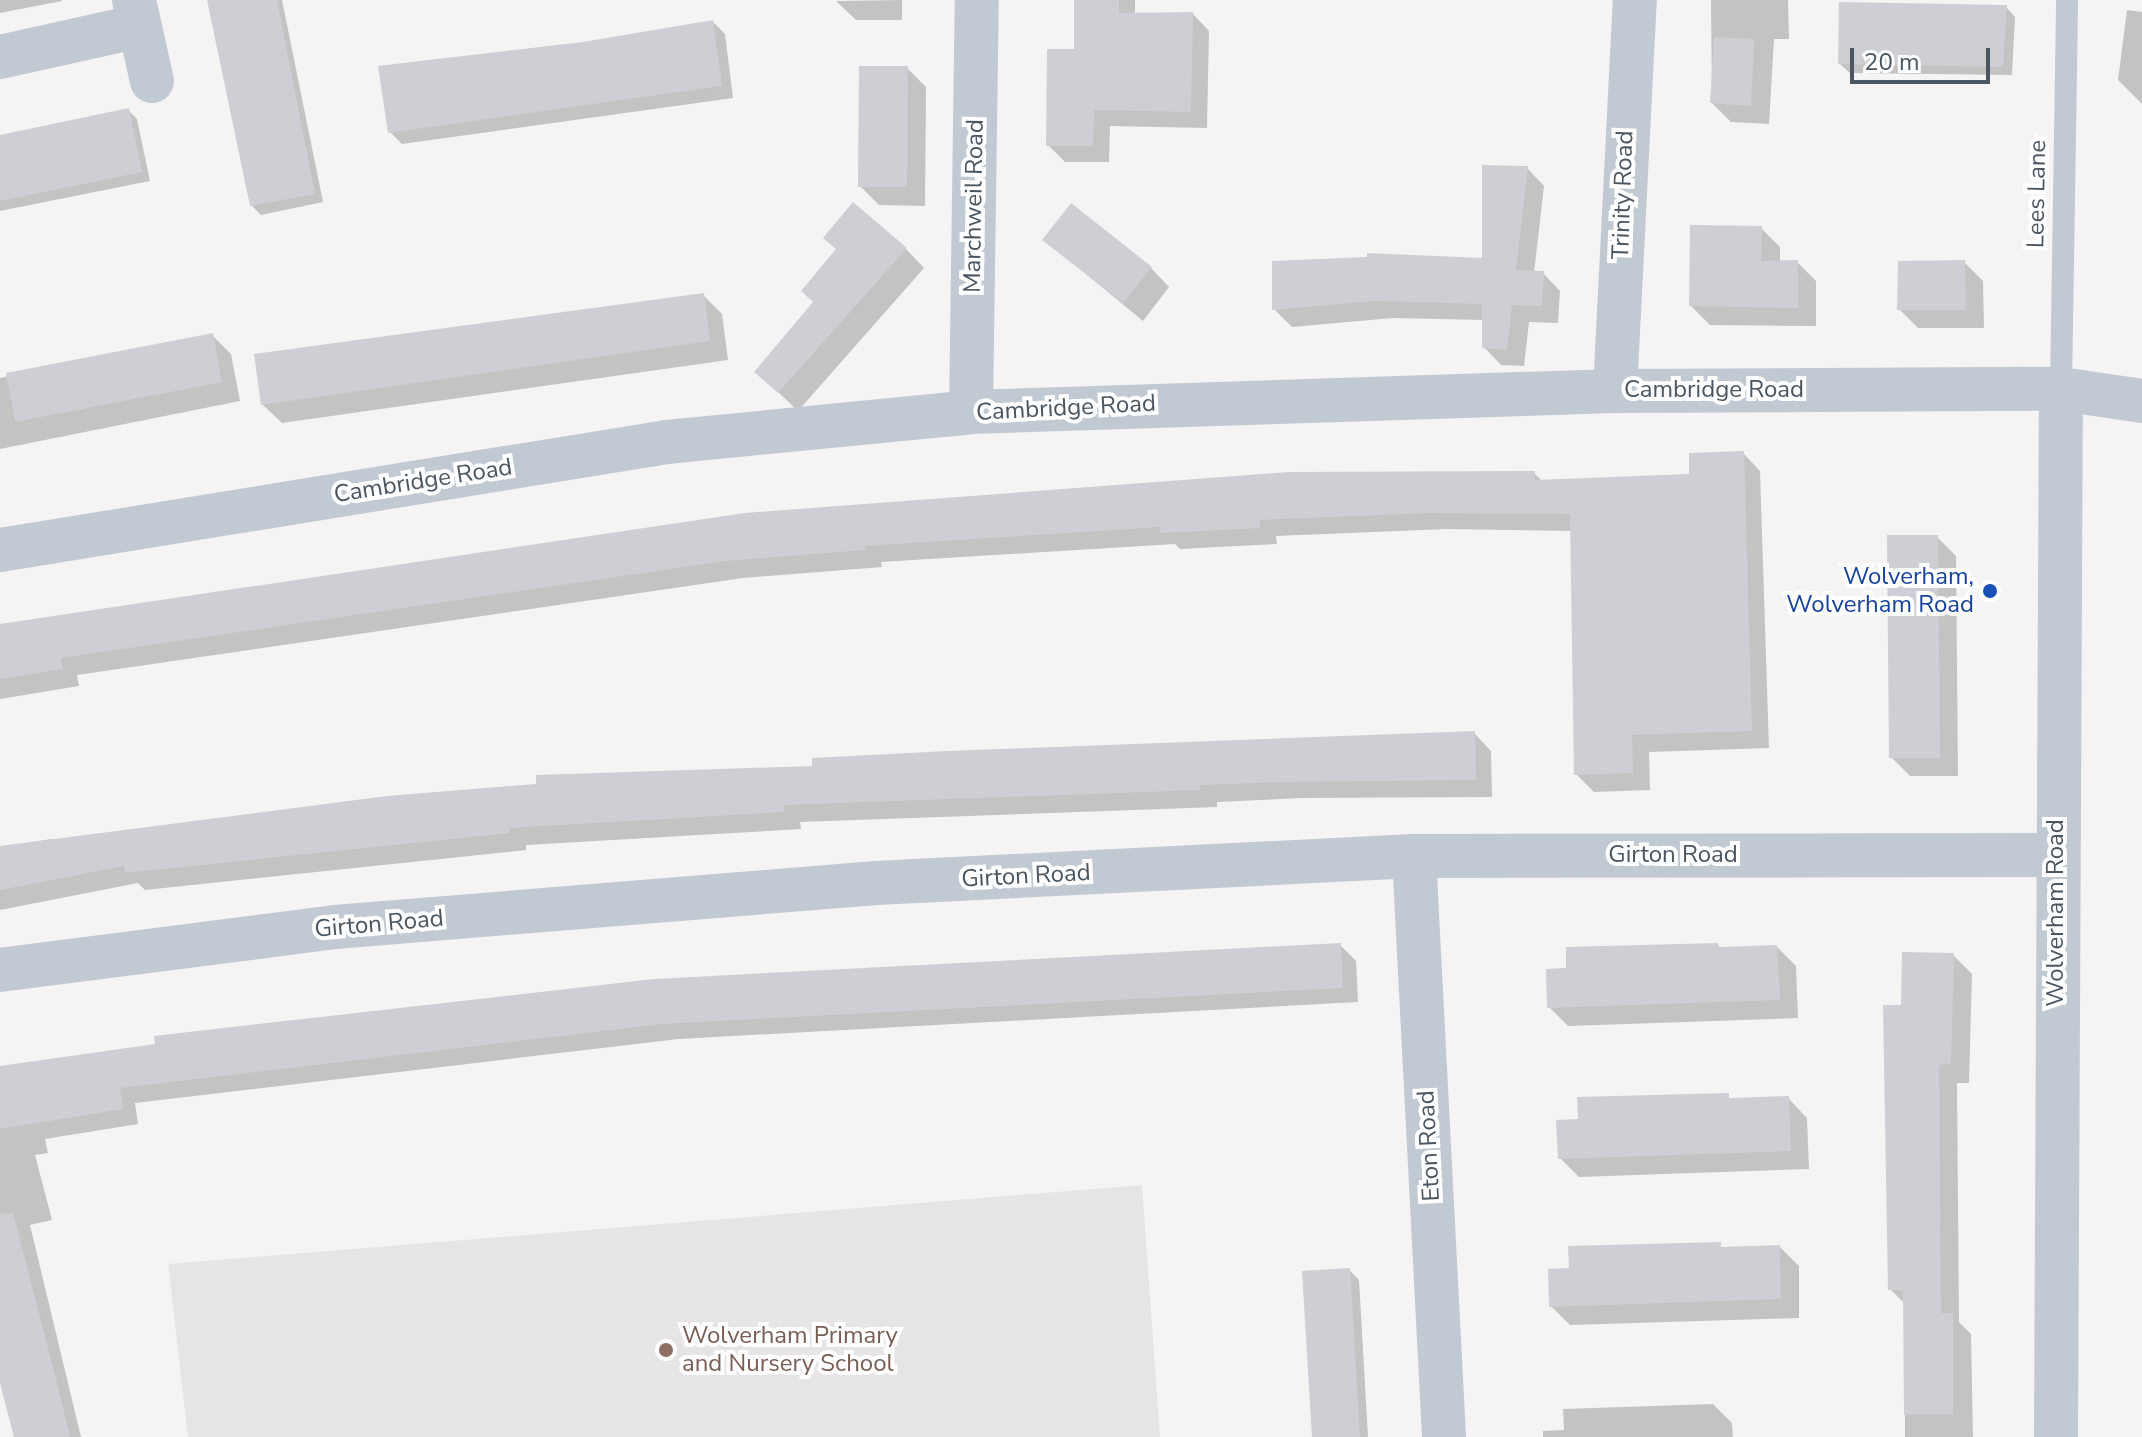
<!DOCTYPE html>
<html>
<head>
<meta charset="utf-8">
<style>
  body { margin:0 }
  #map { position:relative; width:2142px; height:1437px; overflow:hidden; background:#f5f3f3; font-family:"Nunito Sans",sans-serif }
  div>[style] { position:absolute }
  .education>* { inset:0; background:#e6e4e5 }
  .shadow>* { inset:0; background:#0003 }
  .building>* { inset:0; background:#cdcfd5 }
  .lane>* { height:22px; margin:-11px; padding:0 11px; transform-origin:11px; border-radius:11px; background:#c1cad2 }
  .street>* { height:44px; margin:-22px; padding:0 22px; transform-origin:22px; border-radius:22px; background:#c1cad2 }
  .dots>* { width:22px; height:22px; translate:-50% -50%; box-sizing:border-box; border:4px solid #fff; border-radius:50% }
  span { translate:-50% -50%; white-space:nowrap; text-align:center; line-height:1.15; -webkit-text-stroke:8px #fff; paint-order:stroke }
  .street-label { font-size:24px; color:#4a5661 }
  .transit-label { font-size:24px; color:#164399 }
  .right { translate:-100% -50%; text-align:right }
  .education-label { font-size:24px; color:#785e54 }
  .left { translate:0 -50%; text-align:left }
  .scale { position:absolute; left:1850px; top:48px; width:140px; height:36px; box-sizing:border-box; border:4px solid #4a5661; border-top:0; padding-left:10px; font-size:24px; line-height:28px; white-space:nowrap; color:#4a5661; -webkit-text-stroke:6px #fff; paint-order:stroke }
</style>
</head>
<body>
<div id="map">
  <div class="education">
    <i style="clip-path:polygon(1142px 1185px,1160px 1437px,188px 1437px,168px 1264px)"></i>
  </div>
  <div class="shadow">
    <i style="clip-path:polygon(0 0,62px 0,62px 1px,0 13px)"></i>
    <i style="clip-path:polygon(209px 0,282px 0,323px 202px,261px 215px,252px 206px)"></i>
    <i style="clip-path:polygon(902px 0,902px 20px,856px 20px,836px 1px)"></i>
    <i style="clip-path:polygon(1076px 0,1135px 0,1135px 15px,1193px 14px,1209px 31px,1207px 128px,1110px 126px,1109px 162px,1065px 162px,1048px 145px,1076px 51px)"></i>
    <i style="clip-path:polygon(1711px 0,1788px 0,1789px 39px,1774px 39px,1769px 124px,1731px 122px,1712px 103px)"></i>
    <i style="clip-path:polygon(2006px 7px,2015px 17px,2012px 75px,1850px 73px,1840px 64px)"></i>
    <i style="clip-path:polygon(2127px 10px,2142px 12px,2142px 104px,2118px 80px)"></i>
    <i style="clip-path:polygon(713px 22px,725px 34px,733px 98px,402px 144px,390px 132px,584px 44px)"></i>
    <i style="clip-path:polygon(907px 68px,926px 87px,925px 206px,879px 205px,860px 186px)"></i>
    <i style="clip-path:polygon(128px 110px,137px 119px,150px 181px,0 211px,0 137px)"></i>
    <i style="clip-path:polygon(1527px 168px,1544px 186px,1534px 273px,1543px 273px,1560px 291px,1558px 323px,1529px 322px,1524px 366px,1501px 365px,1484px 347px,1484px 320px,1393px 318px,1292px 327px,1274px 309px,1484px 260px)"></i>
    <i style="clip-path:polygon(1761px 228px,1780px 247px,1780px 262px,1797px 262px,1816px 281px,1816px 326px,1710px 325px,1691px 306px)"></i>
    <i style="clip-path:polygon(1045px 240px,1151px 268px,1169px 287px,1143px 321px)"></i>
    <i style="clip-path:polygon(906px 249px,924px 268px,798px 411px,757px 372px,815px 303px,838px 250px)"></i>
    <i style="clip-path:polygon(1964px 262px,1983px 281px,1984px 328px,1918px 328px,1899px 309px)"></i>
    <i style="clip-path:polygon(703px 295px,722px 314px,728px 360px,282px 423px,262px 404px)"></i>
    <i style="clip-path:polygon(212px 335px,231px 354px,240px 401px,0 449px,0 378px)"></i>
    <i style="clip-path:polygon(1743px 453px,1760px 471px,1769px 748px,1649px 752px,1650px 790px,1594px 792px,1576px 774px,1572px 531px,1447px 529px,1276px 536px,1277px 544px,1180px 549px,1175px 544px,881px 562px,882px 567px,743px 578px,77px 675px,79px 686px,0 699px,0 627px,1534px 473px,1543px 482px,1691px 476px)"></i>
    <i style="clip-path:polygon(1937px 537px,1956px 556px,1958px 776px,1910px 776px,1891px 757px)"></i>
    <i style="clip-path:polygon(1474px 733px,1491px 751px,1492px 797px,1302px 798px,1217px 802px,1217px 807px,800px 822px,801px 829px,526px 845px,526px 850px,145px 890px,138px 883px,0 910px,0 848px,51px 839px,55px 843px,814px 768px)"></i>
    <i style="clip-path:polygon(1340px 945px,1356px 961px,1358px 1002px,679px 1039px,135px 1103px,138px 1124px,45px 1139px,48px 1153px,35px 1155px,52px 1220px,30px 1225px,81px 1437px,16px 1437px,0 1375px,0 1068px)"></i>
    <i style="clip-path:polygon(1777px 947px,1796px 966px,1798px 1018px,1568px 1026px,1549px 1007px)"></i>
    <i style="clip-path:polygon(1953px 955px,1972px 974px,1969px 1083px,1957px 1083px,1959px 1322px,1971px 1334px,1973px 1437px,1905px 1437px,1905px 1304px,1890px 1289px,1903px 1007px)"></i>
    <i style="clip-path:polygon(1788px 1098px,1807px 1118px,1809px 1169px,1579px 1177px,1560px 1158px)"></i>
    <i style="clip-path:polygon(1780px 1247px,1799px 1266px,1799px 1318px,1570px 1325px,1551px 1306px)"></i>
    <i style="clip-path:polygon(1349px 1270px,1359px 1280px,1368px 1437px,1314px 1437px)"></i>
    <i style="clip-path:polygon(1713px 1404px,1732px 1423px,1733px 1437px,1543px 1437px,1543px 1431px,1564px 1430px,1563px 1409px)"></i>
  </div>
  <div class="building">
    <i style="clip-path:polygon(207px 0,277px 0,315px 194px,250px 206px)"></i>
    <i style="clip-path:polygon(1074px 0,1119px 0,1119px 13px,1193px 12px,1191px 112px,1094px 110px,1093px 146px,1046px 146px,1047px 49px,1074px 49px)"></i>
    <i style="clip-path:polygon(1839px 2px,2007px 5px,2003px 67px,1838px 64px)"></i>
    <i style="clip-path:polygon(713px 20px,722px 86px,388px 133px,378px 66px,583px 42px)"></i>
    <i style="clip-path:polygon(1714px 37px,1754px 39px,1751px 106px,1710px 103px)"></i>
    <i style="clip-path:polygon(859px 66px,908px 66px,907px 187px,858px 187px)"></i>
    <i style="clip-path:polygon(129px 108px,142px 172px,0 201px,0 135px)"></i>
    <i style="clip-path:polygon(1482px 165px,1528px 166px,1516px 270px,1544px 271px,1542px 306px,1512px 305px,1507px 350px,1482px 348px,1482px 304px,1375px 301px,1272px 310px,1272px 261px,1367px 257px,1367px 253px,1482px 258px)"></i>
    <i style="clip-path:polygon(853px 202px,907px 248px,778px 393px,754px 372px,813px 302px,801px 291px,836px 249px,823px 238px)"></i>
    <i style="clip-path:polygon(1071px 203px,1152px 267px,1123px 303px,1042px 240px)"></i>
    <i style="clip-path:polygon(1690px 225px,1762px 226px,1761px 261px,1798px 260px,1798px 308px,1689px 306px)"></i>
    <i style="clip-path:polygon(1965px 260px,1966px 310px,1897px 310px,1898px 261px)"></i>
    <i style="clip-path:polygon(704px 293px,710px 341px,261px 405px,254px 354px)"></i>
    <i style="clip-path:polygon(213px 333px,222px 382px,15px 422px,6px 373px)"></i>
    <i style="clip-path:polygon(1744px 451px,1752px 731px,1632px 735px,1633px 773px,1574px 775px,1570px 514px,1428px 513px,1260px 520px,1260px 528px,1160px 533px,1160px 527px,865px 546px,865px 550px,725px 561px,61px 658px,63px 669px,0 679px,0 624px,745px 513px,1289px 472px,1535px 471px,1535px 480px,1689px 474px,1689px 453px)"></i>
    <i style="clip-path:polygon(1887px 535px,1938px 535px,1940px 758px,1889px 758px)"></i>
    <i style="clip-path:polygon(1475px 731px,1476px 780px,1283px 782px,1200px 785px,1200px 790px,784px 805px,784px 812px,509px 828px,510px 833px,125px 873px,124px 866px,0 890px,0 846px,387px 796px,536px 784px,536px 775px,812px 766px,812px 758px,948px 751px)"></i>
    <i style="clip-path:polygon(1341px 943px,1343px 988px,662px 1024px,120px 1088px,123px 1109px,0 1129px,0 1066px,155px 1044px,154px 1036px,654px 979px)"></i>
    <i style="clip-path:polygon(1718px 943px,1719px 947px,1777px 945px,1780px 1000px,1547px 1008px,1546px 969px,1566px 968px,1566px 947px)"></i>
    <i style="clip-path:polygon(1902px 952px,1954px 953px,1951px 1064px,1939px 1065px,1941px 1313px,1953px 1313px,1953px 1414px,1904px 1415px,1903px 1290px,1888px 1290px,1883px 1005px,1901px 1005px)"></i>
    <i style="clip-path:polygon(1729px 1093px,1729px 1098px,1789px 1096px,1791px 1151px,1558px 1159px,1556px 1120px,1578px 1119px,1577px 1097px)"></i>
    <i style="clip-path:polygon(13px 1213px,58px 1387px,70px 1437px,14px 1437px,0 1383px,0 1214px)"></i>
    <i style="clip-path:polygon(1721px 1242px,1721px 1247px,1780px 1245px,1781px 1299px,1549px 1307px,1548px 1269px,1569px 1268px,1568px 1246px)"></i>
    <i style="clip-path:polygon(1350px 1268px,1360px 1437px,1312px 1437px,1302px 1271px)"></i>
  </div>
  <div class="lane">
    <i style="left:2061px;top:389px;width:389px;rotate:-89.1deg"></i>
  </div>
  <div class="street">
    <i style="left:134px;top:0;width:83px;rotate:77.5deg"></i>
    <i style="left:0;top:57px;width:143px;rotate:-12.5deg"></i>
    <i style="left:1615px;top:391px;width:392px;rotate:-87.1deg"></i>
    <i style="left:971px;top:412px;width:412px;rotate:-89.2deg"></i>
    <i style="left:0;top:550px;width:676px;rotate:-9.2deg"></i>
    <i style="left:667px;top:442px;width:305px;rotate:-5.6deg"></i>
    <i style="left:971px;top:412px;width:644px;rotate:-1.87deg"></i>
    <i style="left:1615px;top:391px;width:446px;rotate:-0.3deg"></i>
    <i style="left:2061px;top:389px;width:82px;rotate:8.4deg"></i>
    <i style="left:1414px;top:856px;width:582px;rotate:87.04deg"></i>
    <i style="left:0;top:970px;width:338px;rotate:-7.3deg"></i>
    <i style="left:335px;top:927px;width:543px;rotate:-4.65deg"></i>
    <i style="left:876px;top:883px;width:539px;rotate:-2.87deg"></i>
    <i style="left:1414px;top:856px;width:641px;rotate:-0.09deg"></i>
    <i style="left:2056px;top:1437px;width:1048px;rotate:-89.73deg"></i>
  </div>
  <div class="dots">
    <i style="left:1990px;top:591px;background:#1a4fb4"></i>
    <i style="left:666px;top:1350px;background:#8d6e63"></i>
  </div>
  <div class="street-label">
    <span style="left:2037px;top:194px;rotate:-89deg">Lees Lane</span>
    <span style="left:1623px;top:195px;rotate:-88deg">Trinity Road</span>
    <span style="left:974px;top:206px;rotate:-89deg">Marchweil Road</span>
    <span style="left:1714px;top:390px">Cambridge Road</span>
    <span style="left:1066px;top:408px;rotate:-3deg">Cambridge Road</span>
    <span style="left:423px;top:481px;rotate:-9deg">Cambridge Road</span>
    <span style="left:1673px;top:855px">Girton Road</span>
    <span style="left:1026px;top:876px;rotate:-3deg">Girton Road</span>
    <span style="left:2056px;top:913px;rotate:-90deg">Wolverham Road</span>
    <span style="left:379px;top:924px;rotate:-5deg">Girton Road</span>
    <span style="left:1429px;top:1146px;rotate:-93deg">Eton Road</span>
  </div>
  <div class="transit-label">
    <span class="right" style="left:1974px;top:591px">Wolverham,<br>Wolverham Road</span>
  </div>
  <div class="education-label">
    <span class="left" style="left:682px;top:1350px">Wolverham Primary<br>and Nursery School</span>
  </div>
  <div class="scale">20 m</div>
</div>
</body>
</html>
